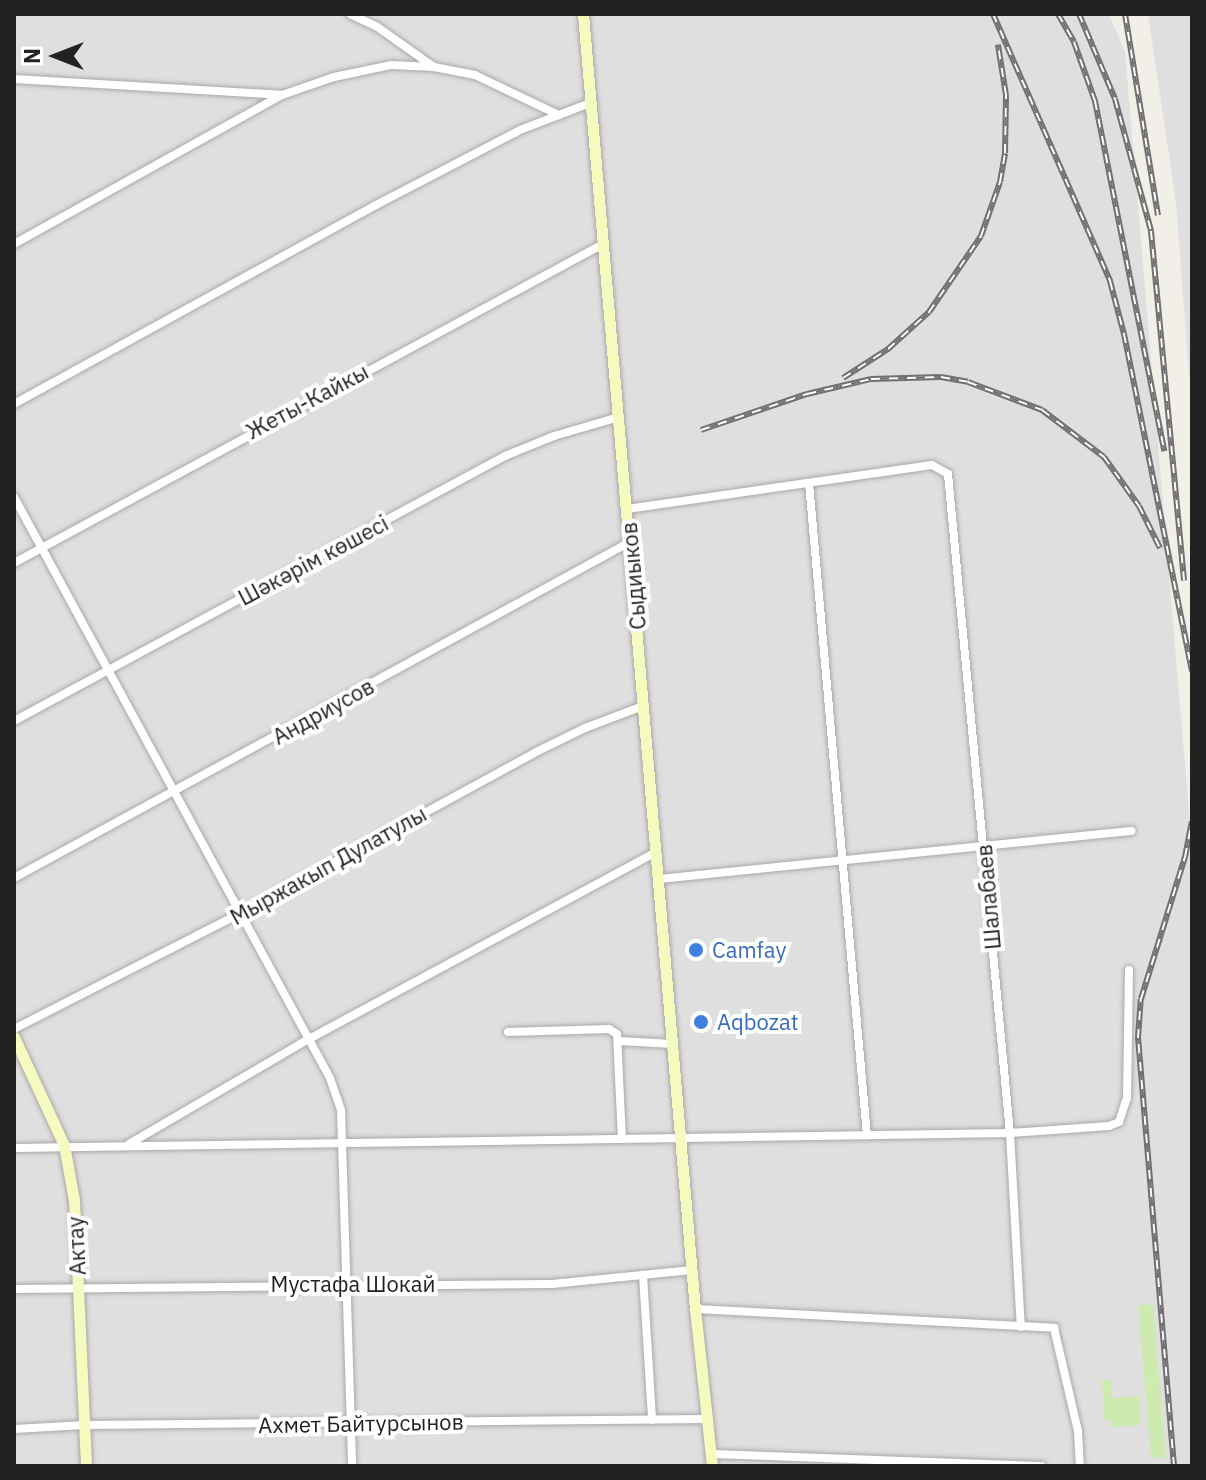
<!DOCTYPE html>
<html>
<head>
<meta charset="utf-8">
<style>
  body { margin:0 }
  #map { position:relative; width:1206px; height:1480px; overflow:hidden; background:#f2efe9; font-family:"IBM Plex Sans",sans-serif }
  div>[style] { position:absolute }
  .residential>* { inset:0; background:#e0dfdf }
  .grass>* { inset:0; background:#cdebb0 }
  .roads { filter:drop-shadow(0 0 2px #a9a9a9) drop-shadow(0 0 2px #a9a9a9) }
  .street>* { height:8px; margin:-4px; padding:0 4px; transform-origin:4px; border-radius:4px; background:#fff }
  .secondary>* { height:11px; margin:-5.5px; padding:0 5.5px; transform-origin:5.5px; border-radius:5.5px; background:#f7fabf }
  .rail>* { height:6px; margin-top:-3px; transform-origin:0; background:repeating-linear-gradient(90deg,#fff 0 9px,#707070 0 18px); box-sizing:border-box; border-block:2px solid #707070 }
  .dots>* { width:22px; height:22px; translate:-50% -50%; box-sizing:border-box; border:4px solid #fff; border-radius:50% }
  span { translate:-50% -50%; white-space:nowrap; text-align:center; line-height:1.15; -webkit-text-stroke:8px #fff; paint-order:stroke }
  .street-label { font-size:22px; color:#222 }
  .shop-label { font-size:22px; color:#366cbe }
  .left { translate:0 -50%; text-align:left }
  .frame { position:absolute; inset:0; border:16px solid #222; pointer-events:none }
  .north { position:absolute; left:16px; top:16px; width:80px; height:80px; -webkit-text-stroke:6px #fff; paint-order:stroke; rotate:270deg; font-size:22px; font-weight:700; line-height:32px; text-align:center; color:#222 }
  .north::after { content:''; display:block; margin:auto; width:28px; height:36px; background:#222; clip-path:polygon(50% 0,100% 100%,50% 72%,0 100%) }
</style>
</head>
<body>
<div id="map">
  <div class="residential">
    <i style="clip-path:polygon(14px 14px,1109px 14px,1125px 52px,1192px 847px,1192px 1466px,14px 1466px)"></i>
    <i style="clip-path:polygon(1148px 14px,1192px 14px,1192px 413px,1176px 203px)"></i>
  </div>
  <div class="grass">
    <i style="clip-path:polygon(1138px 1305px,1153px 1305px,1166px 1458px,1151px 1458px)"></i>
    <i style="clip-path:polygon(1102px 1380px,1111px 1380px,1112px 1398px,1139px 1396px,1141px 1425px,1112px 1427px,1112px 1420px,1104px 1419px)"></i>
  </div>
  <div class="roads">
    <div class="street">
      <i style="left:350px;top:14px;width:29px;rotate:25deg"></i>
      <i style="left:376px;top:26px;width:71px;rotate:35.3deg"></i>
      <i style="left:14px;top:79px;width:267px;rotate:3.4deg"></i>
      <i style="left:14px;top:244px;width:307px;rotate:-29.1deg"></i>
      <i style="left:282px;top:95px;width:55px;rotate:-19.1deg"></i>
      <i style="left:334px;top:77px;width:58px;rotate:-11.9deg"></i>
      <i style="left:391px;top:65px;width:43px;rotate:2.7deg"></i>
      <i style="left:434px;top:67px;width:42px;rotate:11deg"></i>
      <i style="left:475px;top:75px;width:93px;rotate:25.5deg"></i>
      <i style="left:14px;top:404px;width:413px;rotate:-28.8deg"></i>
      <i style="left:376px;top:205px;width:162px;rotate:-27.5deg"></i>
      <i style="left:520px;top:130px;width:75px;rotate:-21.1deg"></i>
      <i style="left:809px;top:483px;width:655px;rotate:84.92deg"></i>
      <i style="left:14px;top:497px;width:661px;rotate:61.46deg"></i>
      <i style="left:330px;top:1078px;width:34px;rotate:71deg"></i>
      <i style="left:341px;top:1110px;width:356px;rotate:88.2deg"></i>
      <i style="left:627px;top:509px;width:308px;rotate:-8.2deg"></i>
      <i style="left:932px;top:465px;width:18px;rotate:29deg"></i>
      <i style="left:948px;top:474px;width:662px;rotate:84.63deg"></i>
      <i style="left:1010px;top:1133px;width:194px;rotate:86.8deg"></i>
      <i style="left:14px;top:563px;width:670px;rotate:-28.44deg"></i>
      <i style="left:14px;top:721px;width:558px;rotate:-28.36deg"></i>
      <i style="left:505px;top:456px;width:53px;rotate:-22.2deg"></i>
      <i style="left:554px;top:436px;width:68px;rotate:-16.3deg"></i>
      <i style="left:14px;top:878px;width:702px;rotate:-28.61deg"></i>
      <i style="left:658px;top:879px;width:476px;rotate:-5.8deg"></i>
      <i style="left:14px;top:1029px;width:255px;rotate:-27.1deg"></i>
      <i style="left:241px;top:913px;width:336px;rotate:-28.6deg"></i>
      <i style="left:536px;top:752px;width:55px;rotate:-26.1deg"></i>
      <i style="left:585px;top:728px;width:62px;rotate:-20.8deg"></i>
      <i style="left:508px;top:1032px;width:101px;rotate:-1.7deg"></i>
      <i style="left:609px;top:1029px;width:9px;rotate:32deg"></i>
      <i style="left:617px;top:1034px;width:105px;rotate:87.3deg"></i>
      <i style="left:619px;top:1041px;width:54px;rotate:3.2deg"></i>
      <i style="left:129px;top:1144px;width:208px;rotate:-30.3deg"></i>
      <i style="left:309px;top:1039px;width:394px;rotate:-28.3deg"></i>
      <i style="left:14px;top:1148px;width:996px;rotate:-0.86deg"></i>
      <i style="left:1010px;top:1133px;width:99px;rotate:-4deg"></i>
      <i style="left:1109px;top:1126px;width:11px;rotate:-22deg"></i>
      <i style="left:1119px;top:1122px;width:25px;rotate:-72deg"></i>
      <i style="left:1127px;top:1098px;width:128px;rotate:-89.1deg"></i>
      <i style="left:643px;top:1275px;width:145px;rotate:86.4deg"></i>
      <i style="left:14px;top:1289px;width:538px;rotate:-0.53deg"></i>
      <i style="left:552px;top:1284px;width:141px;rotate:-5.7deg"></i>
      <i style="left:695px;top:1309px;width:360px;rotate:3deg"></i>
      <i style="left:1054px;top:1328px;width:106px;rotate:76.9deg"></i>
      <i style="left:1078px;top:1431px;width:35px;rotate:87deg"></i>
      <i style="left:14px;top:1429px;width:71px;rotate:-3.2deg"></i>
      <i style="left:85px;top:1425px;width:624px;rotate:-0.55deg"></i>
      <i style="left:711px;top:1454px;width:331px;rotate:2.1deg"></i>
    </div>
    <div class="secondary">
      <i style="left:583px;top:14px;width:1300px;rotate:85.06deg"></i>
      <i style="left:695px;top:1309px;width:158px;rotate:83.8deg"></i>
      <i style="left:14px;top:1037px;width:119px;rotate:65.2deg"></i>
      <i style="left:64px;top:1145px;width:56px;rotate:79.7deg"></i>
      <i style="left:74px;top:1200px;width:266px;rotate:87.4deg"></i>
    </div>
  </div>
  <div class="rail">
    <i style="left:993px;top:14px;width:292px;rotate:66.3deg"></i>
    <i style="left:1110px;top:281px;width:55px;rotate:75.2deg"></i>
    <i style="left:1124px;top:334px;width:344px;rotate:78.6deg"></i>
    <i style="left:1058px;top:14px;width:32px;rotate:60deg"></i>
    <i style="left:1074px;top:42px;width:63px;rotate:70.4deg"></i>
    <i style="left:1095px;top:101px;width:357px;rotate:78.8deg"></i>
    <i style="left:1079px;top:14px;width:92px;rotate:67deg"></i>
    <i style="left:1115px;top:99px;width:137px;rotate:74.7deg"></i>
    <i style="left:1151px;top:231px;width:351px;rotate:84.6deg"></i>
    <i style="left:1125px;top:14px;width:204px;rotate:80.7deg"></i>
    <i style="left:843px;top:378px;width:54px;rotate:-32.8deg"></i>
    <i style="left:888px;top:349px;width:55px;rotate:-42.1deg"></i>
    <i style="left:929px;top:312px;width:92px;rotate:-55.6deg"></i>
    <i style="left:981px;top:236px;width:57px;rotate:-70.6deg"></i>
    <i style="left:1000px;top:182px;width:29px;rotate:-80deg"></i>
    <i style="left:1005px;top:153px;width:58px;rotate:-89deg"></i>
    <i style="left:1006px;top:95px;width:51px;rotate:-99.1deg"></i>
    <i style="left:701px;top:430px;width:112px;rotate:-18.8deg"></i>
    <i style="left:807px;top:394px;width:66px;rotate:-13.2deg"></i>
    <i style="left:871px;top:379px;width:70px;rotate:-1.6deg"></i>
    <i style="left:941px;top:377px;width:27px;rotate:10deg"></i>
    <i style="left:968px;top:382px;width:79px;rotate:20.7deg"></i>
    <i style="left:1042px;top:410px;width:78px;rotate:37.2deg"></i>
    <i style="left:1104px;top:457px;width:60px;rotate:54.5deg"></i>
    <i style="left:1139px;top:506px;width:47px;rotate:63.4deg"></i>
    <i style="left:1174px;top:1466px;width:430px;rotate:-94.8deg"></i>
    <i style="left:1138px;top:1038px;width:39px;rotate:-86deg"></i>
    <i style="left:1141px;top:999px;width:149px;rotate:-72.8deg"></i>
    <i style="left:1185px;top:857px;width:36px;rotate:-79deg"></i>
  </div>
  <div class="dots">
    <i style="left:696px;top:950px;background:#3f7fe0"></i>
    <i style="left:701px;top:1022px;background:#3f7fe0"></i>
  </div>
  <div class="street-label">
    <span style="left:307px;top:401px;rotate:-28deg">Жеты-Кайкы</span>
    <span style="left:313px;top:560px;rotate:-28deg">Шәкәрім көшесі</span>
    <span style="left:633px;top:576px;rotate:-95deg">Сыдиыков</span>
    <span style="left:323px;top:711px;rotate:-29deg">Андриусов</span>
    <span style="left:328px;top:865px;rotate:-29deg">Мыржакып Дулатулы</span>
    <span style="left:988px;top:897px;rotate:-95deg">Шалабаев</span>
    <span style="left:76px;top:1246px;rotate:-93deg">Актау</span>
    <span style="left:353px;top:1284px">Мустафа Шокай</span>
    <span style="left:361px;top:1423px;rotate:-1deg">Ахмет Байтурсынов</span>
  </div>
  <div class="shop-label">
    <span class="left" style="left:712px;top:950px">Camfay</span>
    <span class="left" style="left:717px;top:1022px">Aqbozat</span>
  </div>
  <div class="frame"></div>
  <div class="north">N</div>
</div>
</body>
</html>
